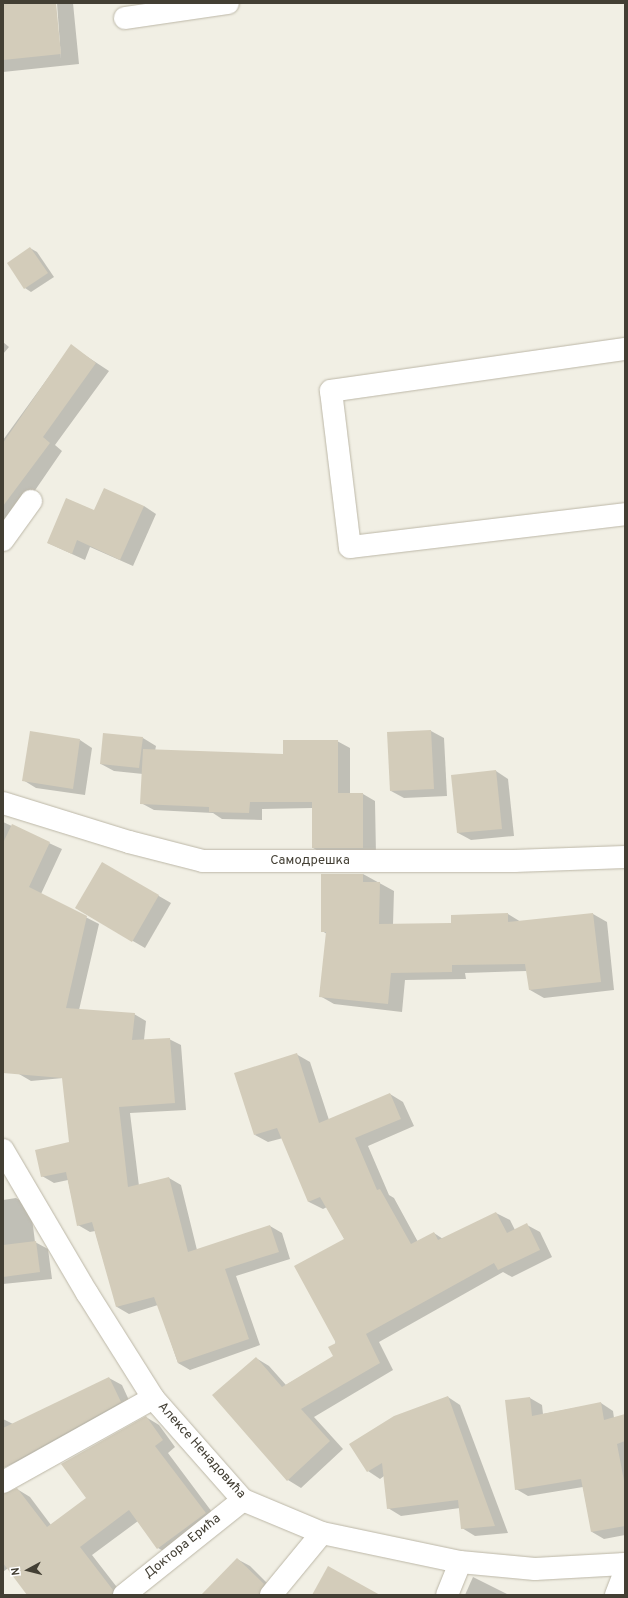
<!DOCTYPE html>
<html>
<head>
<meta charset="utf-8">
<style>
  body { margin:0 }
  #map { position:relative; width:628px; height:1598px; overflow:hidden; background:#f1efe4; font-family:Overpass,sans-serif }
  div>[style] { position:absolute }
  .shadow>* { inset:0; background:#0003 }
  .building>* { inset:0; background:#d3ccba }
  .roads { filter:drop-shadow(0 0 1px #bcb7a7) drop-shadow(0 0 1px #bcb7a7) }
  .minor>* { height:22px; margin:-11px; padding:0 11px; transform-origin:11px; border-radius:11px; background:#fff }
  span { translate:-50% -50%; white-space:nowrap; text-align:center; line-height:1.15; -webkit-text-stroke:3px #fff; paint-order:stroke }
  .street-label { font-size:13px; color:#433f34 }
  .frame { position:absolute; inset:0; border:4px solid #433f34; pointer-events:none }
  .north { position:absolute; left:8px; top:1550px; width:40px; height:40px; -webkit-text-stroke:3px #fff; paint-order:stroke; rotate:263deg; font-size:11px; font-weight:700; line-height:16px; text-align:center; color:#433f34 }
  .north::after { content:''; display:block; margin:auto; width:14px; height:18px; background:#433f34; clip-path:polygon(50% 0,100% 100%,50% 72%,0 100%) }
</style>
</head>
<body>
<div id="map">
  <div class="shadow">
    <i style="clip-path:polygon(3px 3px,55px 3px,61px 59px,57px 3px,73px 3px,79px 64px,3px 72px)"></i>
    <i style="clip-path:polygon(30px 248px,37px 252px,54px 277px,31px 292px,25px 288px)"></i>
    <i style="clip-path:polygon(3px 342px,9px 347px,3px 354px)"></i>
    <i style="clip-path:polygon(71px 346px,109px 371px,55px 445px,62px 451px,3px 537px,3px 440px)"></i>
    <i style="clip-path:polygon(144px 506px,156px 514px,133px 566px,90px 547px,85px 560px,48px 543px,95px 511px)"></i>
    <i style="clip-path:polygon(431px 731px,444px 738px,447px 796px,404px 798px,391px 791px)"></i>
    <i style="clip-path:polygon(143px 738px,156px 746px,155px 751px,284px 755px,337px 741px,350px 748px,350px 794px,363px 794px,375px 801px,376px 855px,326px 855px,313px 848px,313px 808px,262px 809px,262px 820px,222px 819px,213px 813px,154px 810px,141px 803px,143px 774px,114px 771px,101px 764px)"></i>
    <i style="clip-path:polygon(80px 740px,92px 748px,85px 795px,36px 788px,23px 780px)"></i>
    <i style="clip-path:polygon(496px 771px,508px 779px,514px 836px,471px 840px,458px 833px)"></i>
    <i style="clip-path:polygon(3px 822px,62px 849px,41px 894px,99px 924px,79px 1010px,134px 1014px,146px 1021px,144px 1040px,169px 1039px,181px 1045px,186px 1110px,130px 1113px,139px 1186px,169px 1178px,181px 1185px,197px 1250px,270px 1226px,282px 1233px,290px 1259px,236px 1276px,260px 1345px,190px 1370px,178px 1363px,158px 1305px,129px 1314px,117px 1307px,95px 1231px,90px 1232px,78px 1225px,68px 1180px,54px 1183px,42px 1176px,70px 1143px,63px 1078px,31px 1081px,19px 1074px,3px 1010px)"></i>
    <i style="clip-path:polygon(102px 863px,171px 903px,145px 948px,76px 908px)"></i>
    <i style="clip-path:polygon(322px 874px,363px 874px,394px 891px,393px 925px,452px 924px,508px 914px,521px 922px,593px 914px,607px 922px,614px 990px,544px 998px,530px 990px,527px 971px,465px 973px,466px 979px,405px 980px,402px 1012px,334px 1004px,320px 996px,327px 934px,322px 931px)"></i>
    <i style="clip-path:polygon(296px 1054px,310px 1062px,329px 1120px,390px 1094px,403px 1102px,414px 1126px,368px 1146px,389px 1195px,394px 1198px,418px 1242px,434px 1233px,443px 1239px,496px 1213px,510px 1220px,515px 1230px,527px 1225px,540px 1232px,552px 1257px,512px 1277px,503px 1272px,379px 1342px,393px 1370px,314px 1417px,343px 1449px,301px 1488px,288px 1480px,256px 1358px,269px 1366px,286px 1385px,334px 1357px,345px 1240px,327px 1207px,323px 1209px,309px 1202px,283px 1138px,268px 1142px,255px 1135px)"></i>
    <i style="clip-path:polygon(16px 1198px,28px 1205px,31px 1210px,35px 1242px,48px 1249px,52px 1279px,3px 1284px,3px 1200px)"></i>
    <i style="clip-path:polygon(109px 1378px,122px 1385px,133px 1409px,3px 1468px,3px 1419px,13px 1424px)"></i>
    <i style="clip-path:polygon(448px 1397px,460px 1405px,508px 1533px,475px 1536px,462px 1528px,460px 1508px,401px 1516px,388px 1508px,384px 1476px,380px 1479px,368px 1471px)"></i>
    <i style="clip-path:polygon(530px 1398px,542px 1405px,543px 1414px,601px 1403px,613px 1411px,614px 1418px,625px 1415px,625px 1535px,604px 1539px,592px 1532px,583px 1487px,528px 1496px,516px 1489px)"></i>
    <i style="clip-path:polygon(146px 1417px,159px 1425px,175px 1447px,168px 1453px,218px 1520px,171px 1555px,158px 1548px,138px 1521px,92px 1555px,123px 1595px,28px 1595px,8px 1568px,3px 1572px,3px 1495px,17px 1489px,30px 1497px,51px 1525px,88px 1498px)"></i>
    <i style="clip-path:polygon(237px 1559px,250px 1566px,276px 1592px,273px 1595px,203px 1595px)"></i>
    <i style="clip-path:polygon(473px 1577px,509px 1595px,465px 1595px)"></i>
  </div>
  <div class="building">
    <i style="clip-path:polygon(3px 3px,56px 3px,61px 54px,3px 60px)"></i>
    <i style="clip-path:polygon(30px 247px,48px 273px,24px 289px,7px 263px)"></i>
    <i style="clip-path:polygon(71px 344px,96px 363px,43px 437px,50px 443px,3px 506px,3px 443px)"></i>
    <i style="clip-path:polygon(104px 488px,144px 506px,120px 560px,77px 540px,72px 554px,47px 543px,66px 498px,94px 510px)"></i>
    <i style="clip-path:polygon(431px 730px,434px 789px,390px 791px,387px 732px)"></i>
    <i style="clip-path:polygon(30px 731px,80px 739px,73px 789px,22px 781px)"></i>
    <i style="clip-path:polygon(103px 733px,143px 737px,139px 768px,100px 764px)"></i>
    <i style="clip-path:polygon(283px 740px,338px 740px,338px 793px,363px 793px,363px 848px,312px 848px,312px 802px,250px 802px,249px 813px,209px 812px,209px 807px,140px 804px,143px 749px,283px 754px)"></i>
    <i style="clip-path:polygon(496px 770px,502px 829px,457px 833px,451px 775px)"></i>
    <i style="clip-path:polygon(12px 824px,50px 842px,29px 887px,87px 916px,66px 1008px,135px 1013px,132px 1040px,170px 1038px,175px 1103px,119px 1107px,128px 1187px,169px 1177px,188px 1252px,270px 1225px,279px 1252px,225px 1269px,249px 1339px,178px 1363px,154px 1297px,116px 1307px,92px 1222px,77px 1226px,66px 1172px,41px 1177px,35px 1150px,69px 1142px,62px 1078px,3px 1073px,3px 843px)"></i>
    <i style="clip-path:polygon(102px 862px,159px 895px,132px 942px,75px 908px)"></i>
    <i style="clip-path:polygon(321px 874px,363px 874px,363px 882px,380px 882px,379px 924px,451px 923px,451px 915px,508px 913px,508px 922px,593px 913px,601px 982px,529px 990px,525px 964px,452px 965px,452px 972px,391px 973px,388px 1004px,319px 997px,326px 932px,321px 932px)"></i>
    <i style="clip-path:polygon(297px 1053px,319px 1123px,390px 1093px,401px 1119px,355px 1138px,377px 1190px,380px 1189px,411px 1244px,434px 1232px,438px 1240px,496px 1212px,507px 1233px,527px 1223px,540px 1250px,498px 1270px,494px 1263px,366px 1334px,380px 1363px,301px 1409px,330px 1441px,287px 1481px,212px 1395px,256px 1357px,282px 1387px,333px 1356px,328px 1347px,336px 1343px,294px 1266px,344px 1239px,320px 1197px,308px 1202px,277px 1128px,254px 1135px,234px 1073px)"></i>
    <i style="clip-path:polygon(36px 1241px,40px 1272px,3px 1277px,3px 1245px)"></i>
    <i style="clip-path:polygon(109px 1377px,121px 1402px,3px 1468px,3px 1428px)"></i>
    <i style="clip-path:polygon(448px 1396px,463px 1438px,495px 1526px,461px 1529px,458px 1500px,387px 1509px,382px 1463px,367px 1472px,349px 1444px,394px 1416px)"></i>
    <i style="clip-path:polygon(530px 1397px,532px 1416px,601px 1402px,604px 1420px,625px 1414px,625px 1441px,617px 1444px,625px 1486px,625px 1526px,591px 1532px,581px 1479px,515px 1490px,505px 1400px)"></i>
    <i style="clip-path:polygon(146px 1416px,163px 1440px,155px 1446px,206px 1513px,157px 1549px,129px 1510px,80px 1547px,113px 1590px,112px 1595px,27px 1595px,3px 1563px,3px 1494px,17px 1488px,47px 1527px,86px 1498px,61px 1464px)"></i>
    <i style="clip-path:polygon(237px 1558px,264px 1584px,259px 1595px,201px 1595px)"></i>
    <i style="clip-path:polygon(328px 1566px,380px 1595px,312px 1595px)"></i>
  </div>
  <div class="roads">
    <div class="minor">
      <i style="left:125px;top:18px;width:104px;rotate:-8.3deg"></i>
      <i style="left:625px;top:349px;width:297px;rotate:171.9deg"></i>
      <i style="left:331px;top:391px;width:157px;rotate:83.1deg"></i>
      <i style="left:350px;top:547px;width:277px;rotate:-6.8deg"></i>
      <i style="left:3px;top:540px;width:48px;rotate:-54.3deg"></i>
      <i style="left:3px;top:803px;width:132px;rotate:17.2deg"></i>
      <i style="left:129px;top:842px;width:76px;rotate:14.4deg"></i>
      <i style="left:203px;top:861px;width:311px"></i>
      <i style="left:514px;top:861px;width:111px;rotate:-2.1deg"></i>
      <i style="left:3px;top:1150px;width:166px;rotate:59.6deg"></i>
      <i style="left:87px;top:1293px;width:124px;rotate:57.8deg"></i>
      <i style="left:153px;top:1398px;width:136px;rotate:48.6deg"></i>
      <i style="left:243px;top:1500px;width:86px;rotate:22.7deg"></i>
      <i style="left:322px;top:1533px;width:141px;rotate:11.9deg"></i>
      <i style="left:460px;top:1562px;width:75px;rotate:5.3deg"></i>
      <i style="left:535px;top:1569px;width:90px;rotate:-3.2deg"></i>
      <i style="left:3px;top:1482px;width:172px;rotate:-29.2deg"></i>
      <i style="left:124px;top:1595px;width:152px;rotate:-38.6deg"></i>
      <i style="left:271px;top:1595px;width:80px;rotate:-50.6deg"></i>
      <i style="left:447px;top:1595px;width:35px;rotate:-68deg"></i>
      <i style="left:616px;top:1595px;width:25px;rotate:-69deg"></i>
    </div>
  </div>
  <div class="street-label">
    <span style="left:310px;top:861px">Самодрешка</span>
    <span style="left:201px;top:1451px;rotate:48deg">Алексе Ненадовића</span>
    <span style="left:183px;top:1547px;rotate:-39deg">Доктора Ерића</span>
  </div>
  <div class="frame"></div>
  <div class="north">N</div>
</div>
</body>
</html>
